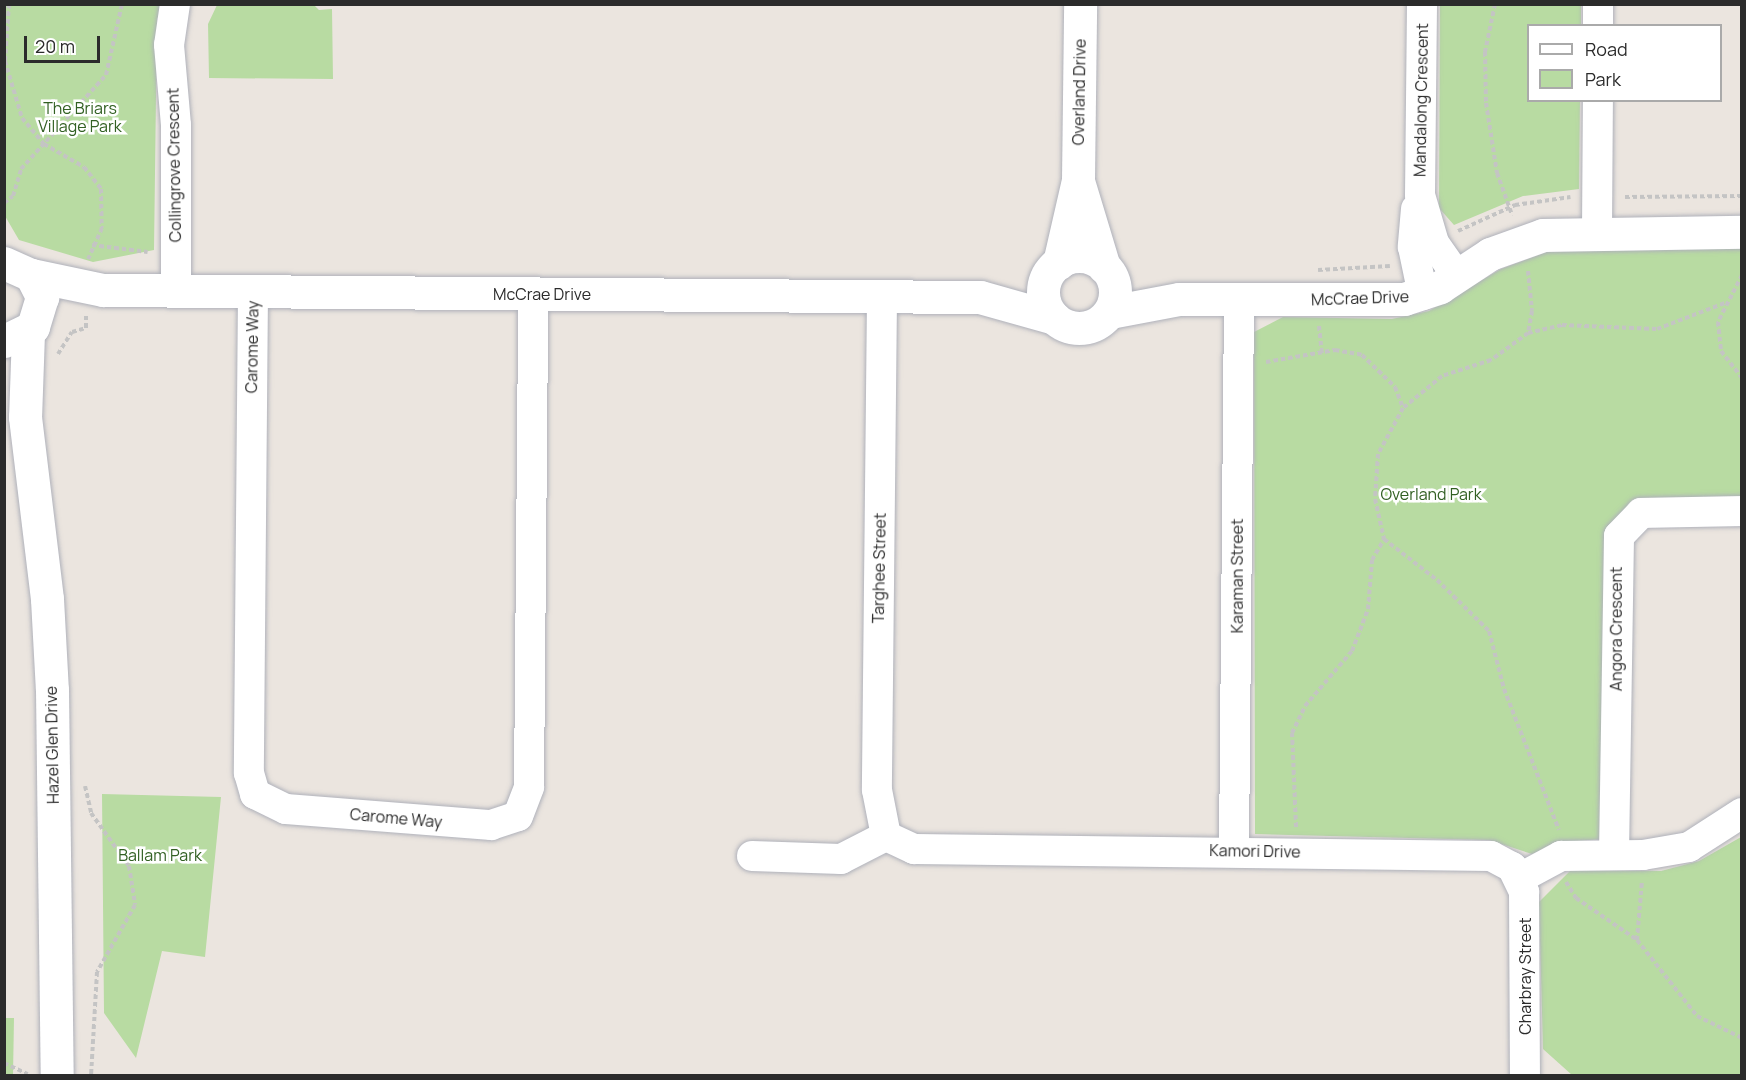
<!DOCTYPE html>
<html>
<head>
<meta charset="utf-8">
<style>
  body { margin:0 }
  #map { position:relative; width:1746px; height:1080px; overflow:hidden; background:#ebe5df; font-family:Manrope,sans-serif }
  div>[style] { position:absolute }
  .green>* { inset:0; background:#b8dba2 }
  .path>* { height:4px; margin-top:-2px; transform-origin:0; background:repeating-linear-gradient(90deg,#c4c4c4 0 4.5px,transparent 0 7.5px) }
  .roads { filter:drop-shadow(0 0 2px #afb1ba) drop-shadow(0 0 2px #afb1ba) }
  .street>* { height:30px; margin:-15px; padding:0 15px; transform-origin:15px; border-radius:15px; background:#fff }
  .secondary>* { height:33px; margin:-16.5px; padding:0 16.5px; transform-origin:16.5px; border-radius:16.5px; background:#fff }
  .secondary>.ring { margin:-16.5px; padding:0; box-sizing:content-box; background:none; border:33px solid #fff; border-radius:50% }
  span { translate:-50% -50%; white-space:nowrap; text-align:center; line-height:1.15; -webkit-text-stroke:5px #fff; paint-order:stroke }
  .street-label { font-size:16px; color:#2b2b2b }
  .park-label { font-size:16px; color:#326023 }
  .frame { position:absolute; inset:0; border:6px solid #2b2b2b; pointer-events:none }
  .legend { position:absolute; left:1527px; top:24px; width:195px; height:78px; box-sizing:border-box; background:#fff; border:2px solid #aaa; margin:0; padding:8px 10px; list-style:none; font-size:18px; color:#2b2b2b }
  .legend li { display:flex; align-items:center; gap:12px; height:30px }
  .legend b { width:30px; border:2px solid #aaa }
  .scale { position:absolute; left:24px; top:36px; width:76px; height:27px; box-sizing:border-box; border:3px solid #2b2b2b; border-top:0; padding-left:8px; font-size:18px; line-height:21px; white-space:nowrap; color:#2b2b2b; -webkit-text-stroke:4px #fff; paint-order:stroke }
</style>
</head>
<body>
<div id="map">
  <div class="green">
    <i style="clip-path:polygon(5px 5px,164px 5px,157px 19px,154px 250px,93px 262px,19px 240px,5px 216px)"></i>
    <i style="clip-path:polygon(314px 5px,319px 10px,332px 9px,333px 79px,209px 78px,208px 24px,217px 5px)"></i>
    <i style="clip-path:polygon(1440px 5px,1581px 5px,1581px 25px,1528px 26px,1528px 100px,1580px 101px,1579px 189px,1523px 196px,1454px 225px,1439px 208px)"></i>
    <i style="clip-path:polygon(1741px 246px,1741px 500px,1651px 500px,1607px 527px,1603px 839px,1564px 842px,1532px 854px,1489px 840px,1255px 834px,1254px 332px,1283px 317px,1392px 319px,1429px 311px,1501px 269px,1549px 251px)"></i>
    <i style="clip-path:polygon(102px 794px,221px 797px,205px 957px,162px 951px,136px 1058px,104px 1013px)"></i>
    <i style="clip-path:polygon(1741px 837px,1741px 1075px,1572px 1075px,1543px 1049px,1539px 902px,1571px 870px,1661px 871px,1699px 861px)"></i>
    <i style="clip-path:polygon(5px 1018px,14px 1018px,13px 1075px,5px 1075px)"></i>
  </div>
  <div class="path">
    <i style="left:9px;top:4px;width:57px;rotate:94deg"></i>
    <i style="left:5px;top:61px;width:59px;rotate:73.4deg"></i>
    <i style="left:22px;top:118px;width:34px;rotate:50deg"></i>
    <i style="left:44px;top:144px;width:46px;rotate:29.9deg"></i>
    <i style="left:84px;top:167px;width:28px;rotate:52deg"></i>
    <i style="left:101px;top:189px;width:39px;rotate:89deg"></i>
    <i style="left:102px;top:228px;width:34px;rotate:114deg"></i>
    <i style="left:1495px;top:4px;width:49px;rotate:101.8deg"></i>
    <i style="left:1485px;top:52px;width:51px;rotate:88.9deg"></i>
    <i style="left:1486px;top:103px;width:71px;rotate:81.1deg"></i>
    <i style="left:1497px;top:173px;width:45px;rotate:70.3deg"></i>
    <i style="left:1625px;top:197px;width:117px;rotate:-0.5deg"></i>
    <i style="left:4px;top:203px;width:11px;rotate:-38deg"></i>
    <i style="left:13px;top:196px;width:28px;rotate:-73deg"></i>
    <i style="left:21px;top:169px;width:127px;rotate:-47.9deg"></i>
    <i style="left:106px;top:75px;width:73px;rotate:-77.3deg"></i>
    <i style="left:1458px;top:231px;width:63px;rotate:-24.5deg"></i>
    <i style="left:1515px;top:205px;width:56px;rotate:-8.3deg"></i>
    <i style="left:92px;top:245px;width:56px;rotate:7.1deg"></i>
    <i style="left:1318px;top:270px;width:72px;rotate:-3.2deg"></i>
    <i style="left:1528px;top:271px;width:40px;rotate:84.3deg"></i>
    <i style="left:1532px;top:311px;width:22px;rotate:100deg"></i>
    <i style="left:1528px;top:333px;width:46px;rotate:143.9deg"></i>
    <i style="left:1491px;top:360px;width:52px;rotate:161.9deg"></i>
    <i style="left:1442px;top:376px;width:50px;rotate:140.6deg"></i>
    <i style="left:1403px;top:408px;width:52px;rotate:118.5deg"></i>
    <i style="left:1378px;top:454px;width:45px;rotate:93.8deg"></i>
    <i style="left:1375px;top:499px;width:41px;rotate:77.3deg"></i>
    <i style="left:1384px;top:539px;width:67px;rotate:37.7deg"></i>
    <i style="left:1437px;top:580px;width:73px;rotate:44.4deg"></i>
    <i style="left:1489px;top:631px;width:60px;rotate:75.5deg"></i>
    <i style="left:1504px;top:689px;width:151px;rotate:68.7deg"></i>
    <i style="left:1742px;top:275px;width:53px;rotate:117.1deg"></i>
    <i style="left:1718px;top:322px;width:29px;rotate:84deg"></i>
    <i style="left:1721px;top:351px;width:34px;rotate:52deg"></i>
    <i style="left:1319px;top:326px;width:28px;rotate:84deg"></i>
    <i style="left:1528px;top:333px;width:35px;rotate:-13deg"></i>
    <i style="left:1562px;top:325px;width:95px;rotate:2.4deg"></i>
    <i style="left:1657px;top:329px;width:73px;rotate:-20.9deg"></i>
    <i style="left:58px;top:354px;width:26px;rotate:-58deg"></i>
    <i style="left:72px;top:332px;width:15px;rotate:-16deg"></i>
    <i style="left:86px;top:328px;width:14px;rotate:-90deg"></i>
    <i style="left:1266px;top:362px;width:70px;rotate:-9.9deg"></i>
    <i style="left:1335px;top:350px;width:27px;rotate:10deg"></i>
    <i style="left:1362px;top:355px;width:46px;rotate:44.1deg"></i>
    <i style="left:1395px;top:387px;width:22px;rotate:69deg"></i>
    <i style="left:85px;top:786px;width:28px;rotate:77deg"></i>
    <i style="left:91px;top:813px;width:65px;rotate:54.4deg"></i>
    <i style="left:129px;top:866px;width:39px;rotate:81deg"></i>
    <i style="left:135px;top:905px;width:77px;rotate:119.6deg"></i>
    <i style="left:97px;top:972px;width:104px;rotate:93.3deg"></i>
    <i style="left:1296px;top:827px;width:94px;rotate:-92.4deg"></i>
    <i style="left:1292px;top:733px;width:30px;rotate:-64deg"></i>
    <i style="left:1305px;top:706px;width:72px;rotate:-49.5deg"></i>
    <i style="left:1352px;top:651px;width:45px;rotate:-69.1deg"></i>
    <i style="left:1368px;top:609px;width:49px;rotate:-85.3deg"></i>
    <i style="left:1372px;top:560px;width:24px;rotate:-60deg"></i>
    <i style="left:1566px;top:882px;width:19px;rotate:58deg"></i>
    <i style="left:1576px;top:898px;width:74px;rotate:34.5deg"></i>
    <i style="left:1637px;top:940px;width:97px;rotate:51.7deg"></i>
    <i style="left:1697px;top:1016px;width:50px;rotate:26.1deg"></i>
    <i style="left:1637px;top:940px;width:59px;rotate:-85.2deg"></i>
    <i style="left:4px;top:1063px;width:26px;rotate:25deg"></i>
  </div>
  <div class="roads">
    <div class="street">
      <i style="left:175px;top:4px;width:41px;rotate:98.3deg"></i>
      <i style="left:169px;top:45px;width:80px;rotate:85deg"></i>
      <i style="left:176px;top:125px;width:165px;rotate:90deg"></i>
      <i style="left:1422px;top:4px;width:191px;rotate:90.6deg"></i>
      <i style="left:1420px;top:195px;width:50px;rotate:73.7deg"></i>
      <i style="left:1434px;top:243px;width:40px;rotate:55.1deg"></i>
      <i style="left:1598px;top:26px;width:22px;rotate:-90deg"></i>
      <i style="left:1416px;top:209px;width:38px;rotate:95deg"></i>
      <i style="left:1413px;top:247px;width:49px;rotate:78.2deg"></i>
      <i style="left:1597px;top:231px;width:131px;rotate:-89.6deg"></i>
      <i style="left:253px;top:292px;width:481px;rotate:90.5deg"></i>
      <i style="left:249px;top:773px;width:22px;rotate:74deg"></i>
      <i style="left:255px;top:794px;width:34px;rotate:26deg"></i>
      <i style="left:286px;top:809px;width:206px;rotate:4.5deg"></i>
      <i style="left:491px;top:825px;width:28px;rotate:-18deg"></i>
      <i style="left:518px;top:816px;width:31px;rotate:-69deg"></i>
      <i style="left:529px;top:787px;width:493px;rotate:-89.5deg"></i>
      <i style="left:882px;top:298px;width:492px;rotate:90.6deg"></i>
      <i style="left:877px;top:790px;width:47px;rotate:78.9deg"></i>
      <i style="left:1234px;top:851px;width:550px;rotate:-89.48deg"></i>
      <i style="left:1614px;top:855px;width:319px;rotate:-89.1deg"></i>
      <i style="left:1619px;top:536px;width:32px;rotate:-46deg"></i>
      <i style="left:1641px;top:513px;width:101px;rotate:-1.1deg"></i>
      <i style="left:752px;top:856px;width:89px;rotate:1.9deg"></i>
      <i style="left:841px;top:859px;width:51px;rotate:-27.1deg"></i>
      <i style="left:886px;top:836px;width:31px;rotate:25deg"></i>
      <i style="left:914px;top:849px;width:577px;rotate:0.7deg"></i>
      <i style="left:1491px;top:856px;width:24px;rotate:28deg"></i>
      <i style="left:1512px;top:867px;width:28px;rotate:64deg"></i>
      <i style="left:1524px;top:892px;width:184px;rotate:89.7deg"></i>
      <i style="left:1520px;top:878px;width:47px;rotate:-28.2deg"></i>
      <i style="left:1561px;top:856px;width:82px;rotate:-0.7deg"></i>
      <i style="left:1643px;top:855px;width:47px;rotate:-9.9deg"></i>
      <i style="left:1689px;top:847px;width:63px;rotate:-32.7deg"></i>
    </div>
    <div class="secondary">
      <i style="left:1078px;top:181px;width:90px;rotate:73.2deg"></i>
      <i class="ring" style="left:1043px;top:256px;width:39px;height:39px"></i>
      <i style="left:4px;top:263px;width:30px;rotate:24deg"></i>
      <i style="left:31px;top:275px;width:25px;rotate:63deg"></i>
      <i style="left:42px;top:297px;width:31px;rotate:107deg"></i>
      <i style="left:33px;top:327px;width:32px;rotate:154deg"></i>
      <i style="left:1059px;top:263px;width:85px;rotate:-77.1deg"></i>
      <i style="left:1078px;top:180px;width:176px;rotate:-89.3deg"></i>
      <i style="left:31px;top:275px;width:74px;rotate:11.8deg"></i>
      <i style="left:103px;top:290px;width:877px;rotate:0.46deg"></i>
      <i style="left:980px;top:297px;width:77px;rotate:15.8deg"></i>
      <i style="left:1110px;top:312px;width:70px;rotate:-10.7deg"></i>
      <i style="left:1179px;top:299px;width:225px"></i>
      <i style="left:1404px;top:299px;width:38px;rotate:-18deg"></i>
      <i style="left:1440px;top:287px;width:60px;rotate:-33.4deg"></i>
      <i style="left:1490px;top:254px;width:56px;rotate:-19.7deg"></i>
      <i style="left:1543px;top:235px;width:199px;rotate:-0.9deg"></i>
      <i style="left:28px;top:333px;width:84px;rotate:92deg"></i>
      <i style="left:25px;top:417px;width:183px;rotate:83.1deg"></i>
      <i style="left:47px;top:599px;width:91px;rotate:86.9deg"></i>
      <i style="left:52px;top:690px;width:386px;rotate:89.3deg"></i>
    </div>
  </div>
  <div class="street-label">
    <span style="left:1079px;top:92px;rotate:-89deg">Overland Drive</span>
    <span style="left:1421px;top:100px;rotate:-89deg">Mandalong Crescent</span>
    <span style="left:174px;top:165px;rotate:-91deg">Collingrove Crescent</span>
    <span style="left:542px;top:294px">McCrae Drive</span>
    <span style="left:1360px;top:298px;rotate:-2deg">McCrae Drive</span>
    <span style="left:252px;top:347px;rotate:-89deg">Carome Way</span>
    <span style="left:879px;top:568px;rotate:-89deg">Targhee Street</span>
    <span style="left:1237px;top:576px;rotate:-90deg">Karaman Street</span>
    <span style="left:1616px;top:629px;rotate:-90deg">Angora Crescent</span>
    <span style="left:52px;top:745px;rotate:-91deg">Hazel Glen Drive</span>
    <span style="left:396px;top:818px;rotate:5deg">Carome Way</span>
    <span style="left:1255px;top:851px;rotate:1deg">Kamori Drive</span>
    <span style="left:1525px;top:976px;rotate:-90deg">Charbray Street</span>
  </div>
  <div class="park-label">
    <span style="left:80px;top:117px">The Briars<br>Village Park</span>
    <span style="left:1431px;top:494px">Overland Park</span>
    <span style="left:160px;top:855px">Ballam Park</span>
  </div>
  <div class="frame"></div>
  <ul class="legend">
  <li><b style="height:8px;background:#fff"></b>Road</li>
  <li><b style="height:16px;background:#b8dba2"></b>Park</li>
  </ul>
  <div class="scale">20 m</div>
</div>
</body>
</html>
